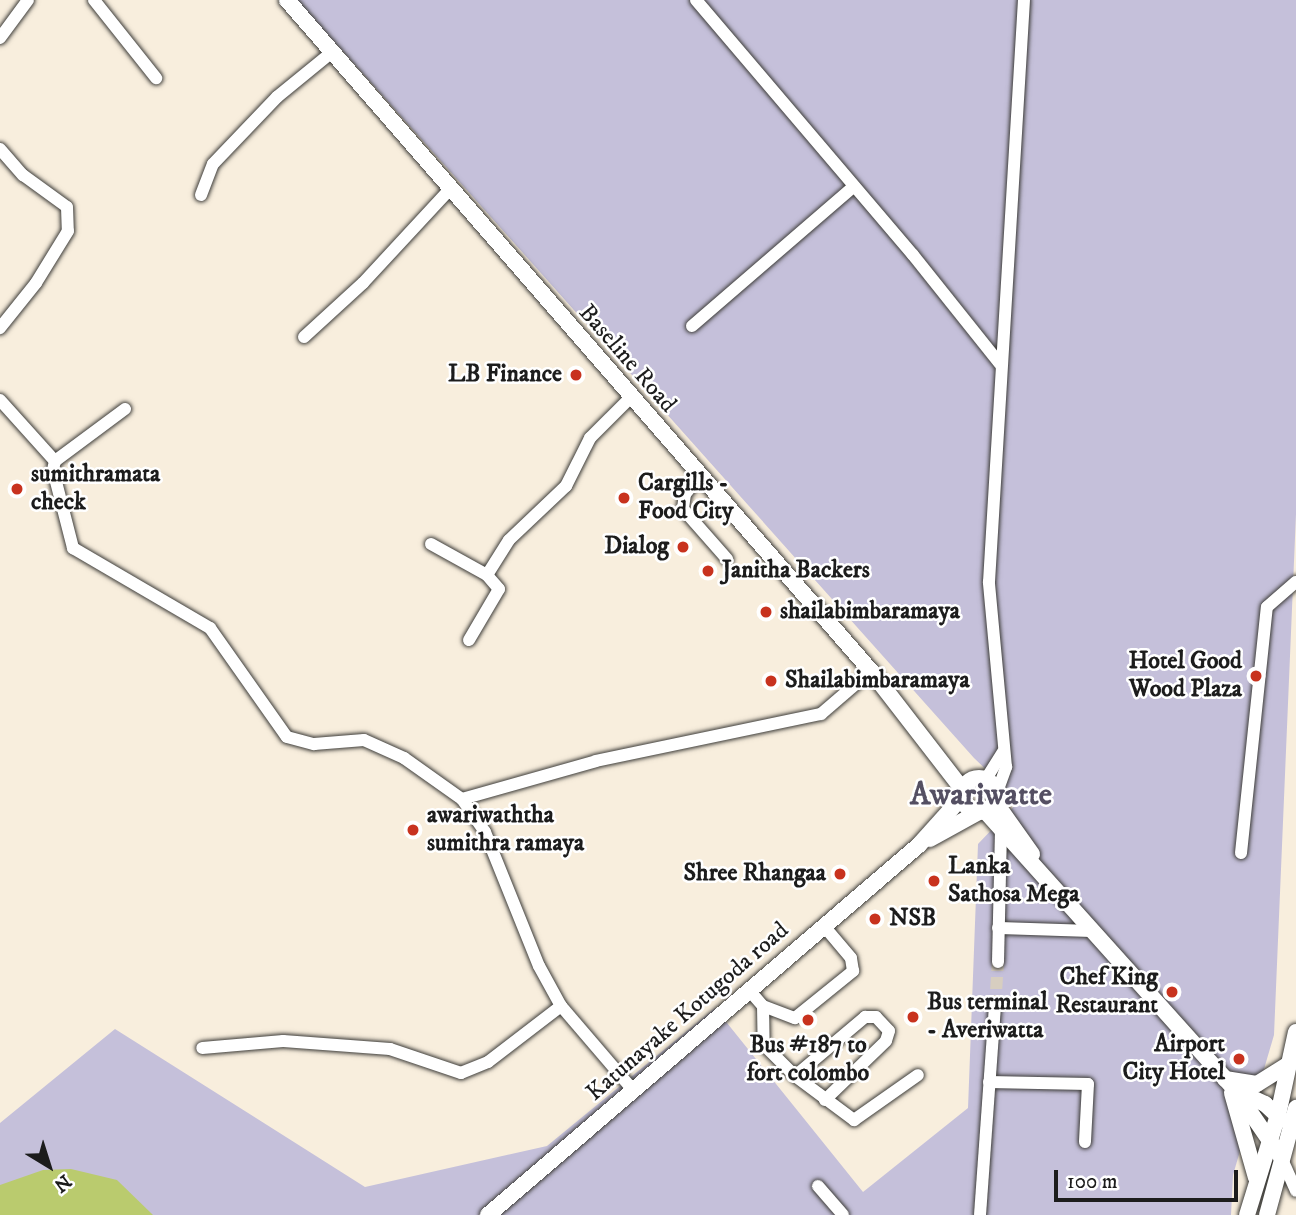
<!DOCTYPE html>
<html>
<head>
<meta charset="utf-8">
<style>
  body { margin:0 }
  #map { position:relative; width:1296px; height:1215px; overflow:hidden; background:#f8eedd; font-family:"IM FELL DW Pica",serif }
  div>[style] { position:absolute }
  .industrial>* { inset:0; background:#c5c0da }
  .green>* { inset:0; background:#bacb6e }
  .minor-tunnel>* { height:12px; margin-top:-6px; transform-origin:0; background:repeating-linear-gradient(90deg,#d7cec0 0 12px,transparent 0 18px) }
  .roads { filter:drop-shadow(0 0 2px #3d3c39) drop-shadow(0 0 2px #3d3c39) }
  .minor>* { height:12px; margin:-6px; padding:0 6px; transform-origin:6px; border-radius:6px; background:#fff }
  .major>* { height:16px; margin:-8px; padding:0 8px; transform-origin:8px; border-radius:8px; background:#fff }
  .major>.ring { margin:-8px; padding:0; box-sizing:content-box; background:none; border:16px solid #fff; border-radius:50% }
  .dots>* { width:19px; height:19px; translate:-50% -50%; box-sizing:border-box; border:4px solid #fff; border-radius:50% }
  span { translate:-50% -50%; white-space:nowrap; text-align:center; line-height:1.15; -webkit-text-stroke:5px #fff; paint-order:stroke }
  .street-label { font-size:24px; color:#1c1c1c }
  .poi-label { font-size:24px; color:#1c1c1c; font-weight:700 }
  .right { translate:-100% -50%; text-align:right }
  .left { translate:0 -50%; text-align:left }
  .district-label { font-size:32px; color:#544f62; font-weight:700 }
  .north { position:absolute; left:14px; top:1131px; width:70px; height:70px; -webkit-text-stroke:5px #fff; paint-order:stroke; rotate:142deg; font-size:19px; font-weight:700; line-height:28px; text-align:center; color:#1c1c1c }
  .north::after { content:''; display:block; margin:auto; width:24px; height:32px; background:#1c1c1c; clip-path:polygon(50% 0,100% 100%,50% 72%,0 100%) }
  .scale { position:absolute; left:1054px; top:1170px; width:184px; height:32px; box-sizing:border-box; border:4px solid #1c1c1c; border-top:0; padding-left:9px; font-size:21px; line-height:24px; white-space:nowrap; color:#1c1c1c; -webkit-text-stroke:5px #fff; paint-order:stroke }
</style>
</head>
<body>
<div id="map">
  <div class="industrial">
    <i style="clip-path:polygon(297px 0,1296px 0,1296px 514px,1274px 1035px,1233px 1175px,1231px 1215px,0 1215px,0 1123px,115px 1029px,365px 1187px,547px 1146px,715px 1008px,863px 1192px,968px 1108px,978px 844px,1019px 801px,974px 758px)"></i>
  </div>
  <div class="green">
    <i style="clip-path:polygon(71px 1169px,117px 1180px,153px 1215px,0 1215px,0 1185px,43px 1170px)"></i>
  </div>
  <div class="minor-tunnel">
    <i style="left:995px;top:1007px;width:45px;rotate:-86.2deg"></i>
  </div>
  <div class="roads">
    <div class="minor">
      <i style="left:94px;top:0;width:100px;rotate:51.5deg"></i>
      <i style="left:696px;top:0;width:335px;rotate:49.6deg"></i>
      <i style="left:913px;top:255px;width:139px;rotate:51.4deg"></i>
      <i style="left:0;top:38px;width:47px;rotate:-53.6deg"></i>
      <i style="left:0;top:149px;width:35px;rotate:49deg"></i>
      <i style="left:23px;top:175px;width:54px;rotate:36deg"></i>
      <i style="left:67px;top:207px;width:24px;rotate:88deg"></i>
      <i style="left:68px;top:231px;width:61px;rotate:121.6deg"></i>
      <i style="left:36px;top:283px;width:58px;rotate:128.7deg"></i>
      <i style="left:201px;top:195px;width:33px;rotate:-69deg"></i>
      <i style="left:213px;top:164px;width:93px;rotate:-46.3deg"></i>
      <i style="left:277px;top:97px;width:71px;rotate:-39.3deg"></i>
      <i style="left:692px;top:326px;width:214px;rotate:-40.8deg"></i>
      <i style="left:304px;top:337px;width:80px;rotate:-42.5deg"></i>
      <i style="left:363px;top:283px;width:128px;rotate:-47.2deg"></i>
      <i style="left:0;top:400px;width:82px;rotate:48deg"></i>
      <i style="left:125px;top:409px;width:87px;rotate:143.4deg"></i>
      <i style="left:55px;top:461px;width:9px;rotate:103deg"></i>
      <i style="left:53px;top:470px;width:81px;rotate:75.6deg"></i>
      <i style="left:73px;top:548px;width:159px;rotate:30.3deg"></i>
      <i style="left:210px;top:628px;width:133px;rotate:54.8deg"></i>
      <i style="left:287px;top:737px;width:28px;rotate:15deg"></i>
      <i style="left:314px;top:744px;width:50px;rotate:-4.6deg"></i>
      <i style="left:364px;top:740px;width:44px;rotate:24.2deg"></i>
      <i style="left:404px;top:758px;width:71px;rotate:35.3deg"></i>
      <i style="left:462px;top:799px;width:40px;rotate:55.1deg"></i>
      <i style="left:485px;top:832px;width:144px;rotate:68.1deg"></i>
      <i style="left:539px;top:966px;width:46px;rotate:61.2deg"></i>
      <i style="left:561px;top:1006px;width:92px;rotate:142.5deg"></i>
      <i style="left:488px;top:1062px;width:29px;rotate:158deg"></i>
      <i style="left:461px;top:1073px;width:75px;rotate:-161.3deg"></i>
      <i style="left:390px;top:1049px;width:107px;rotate:-175.7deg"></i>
      <i style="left:283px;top:1041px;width:81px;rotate:175.1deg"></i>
      <i style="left:699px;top:477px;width:22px;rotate:129deg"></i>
      <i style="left:685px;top:494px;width:15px;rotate:98deg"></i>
      <i style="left:683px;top:509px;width:67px;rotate:48.7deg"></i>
      <i style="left:431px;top:544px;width:64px;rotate:29deg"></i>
      <i style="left:487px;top:575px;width:41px;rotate:-57.8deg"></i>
      <i style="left:509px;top:540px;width:79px;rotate:-43.5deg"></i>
      <i style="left:566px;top:486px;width:54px;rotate:-63.4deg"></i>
      <i style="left:590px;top:438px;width:57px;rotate:-45deg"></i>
      <i style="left:469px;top:640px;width:59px;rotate:-59.5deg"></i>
      <i style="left:499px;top:589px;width:18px;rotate:-131deg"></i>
      <i style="left:986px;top:779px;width:32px;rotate:-58deg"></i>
      <i style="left:996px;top:795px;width:30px;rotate:-70deg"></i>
      <i style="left:1006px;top:767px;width:186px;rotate:-95.3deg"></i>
      <i style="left:989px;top:582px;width:583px;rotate:-86.56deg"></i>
      <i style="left:462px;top:799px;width:139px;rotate:-15.8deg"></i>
      <i style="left:596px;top:761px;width:230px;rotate:-11.8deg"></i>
      <i style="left:821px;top:714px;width:66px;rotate:-40.7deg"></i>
      <i style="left:1241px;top:853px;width:247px;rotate:-84deg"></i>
      <i style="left:1267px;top:607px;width:38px;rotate:-41deg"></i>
      <i style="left:998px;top:928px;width:95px;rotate:1.8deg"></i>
      <i style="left:998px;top:962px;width:129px;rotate:-88.7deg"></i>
      <i style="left:749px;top:990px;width:21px;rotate:49deg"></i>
      <i style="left:763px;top:1006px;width:34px;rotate:21deg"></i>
      <i style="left:795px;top:1018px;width:75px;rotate:-39deg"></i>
      <i style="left:853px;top:971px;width:13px;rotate:-99deg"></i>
      <i style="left:851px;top:958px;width:43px;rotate:-130.3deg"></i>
      <i style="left:561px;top:1006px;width:111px;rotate:49.4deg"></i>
      <i style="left:763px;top:1006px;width:39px;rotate:89deg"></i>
      <i style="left:764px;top:1045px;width:44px;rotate:45deg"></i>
      <i style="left:795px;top:1076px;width:74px;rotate:36.7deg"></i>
      <i style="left:854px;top:1120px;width:78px;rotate:-35.1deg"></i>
      <i style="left:795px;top:1076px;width:92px;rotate:-40.1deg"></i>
      <i style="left:865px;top:1017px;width:11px"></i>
      <i style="left:876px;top:1017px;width:19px;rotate:47deg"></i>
      <i style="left:889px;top:1031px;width:10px;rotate:107deg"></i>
      <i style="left:886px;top:1041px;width:85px;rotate:136deg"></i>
      <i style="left:989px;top:1082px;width:99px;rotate:1.2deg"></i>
      <i style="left:1088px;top:1084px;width:58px;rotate:93deg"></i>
      <i style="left:1281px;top:1157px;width:37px;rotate:66deg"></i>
      <i style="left:818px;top:1186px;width:38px;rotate:49deg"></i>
      <i style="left:980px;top:1215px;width:209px;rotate:-85.9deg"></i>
    </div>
    <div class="major">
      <i style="left:287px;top:0;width:890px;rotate:48.97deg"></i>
      <i style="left:871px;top:671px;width:150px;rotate:52.3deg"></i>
      <i class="ring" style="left:962px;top:778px;width:18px;height:18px"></i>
      <i style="left:995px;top:802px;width:64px;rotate:54.6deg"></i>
      <i style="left:985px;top:811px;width:375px;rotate:48.1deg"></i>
      <i style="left:1235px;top:1090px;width:81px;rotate:55.5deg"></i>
      <i style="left:930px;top:839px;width:56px;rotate:-28.9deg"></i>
      <i style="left:1225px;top:1079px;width:32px;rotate:9deg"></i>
      <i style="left:1257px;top:1084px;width:39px;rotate:-32deg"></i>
      <i style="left:1237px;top:1091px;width:31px;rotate:25deg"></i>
      <i style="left:1265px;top:1104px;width:23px;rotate:43deg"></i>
      <i style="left:1232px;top:1093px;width:88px;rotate:74.2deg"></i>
      <i style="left:488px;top:1215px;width:568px;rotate:-40.65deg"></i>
      <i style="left:919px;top:845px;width:66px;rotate:-48.1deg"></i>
      <i style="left:1247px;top:1215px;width:105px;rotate:-72.8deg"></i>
      <i style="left:1278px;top:1115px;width:85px;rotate:-77.8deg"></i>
      <i style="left:1267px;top:1215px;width:111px;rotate:-74.8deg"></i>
    </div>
  </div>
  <div class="dots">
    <i style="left:576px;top:375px;background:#c8321e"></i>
    <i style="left:17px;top:489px;background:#c8321e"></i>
    <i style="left:624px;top:498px;background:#c8321e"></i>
    <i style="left:683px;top:547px;background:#c8321e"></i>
    <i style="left:708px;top:571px;background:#c8321e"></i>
    <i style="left:766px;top:612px;background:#c8321e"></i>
    <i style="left:1256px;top:676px;background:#c8321e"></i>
    <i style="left:771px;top:681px;background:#c8321e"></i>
    <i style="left:413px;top:830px;background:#c8321e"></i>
    <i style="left:840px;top:874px;background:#c8321e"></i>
    <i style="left:934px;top:881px;background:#c8321e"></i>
    <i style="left:875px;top:919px;background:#c8321e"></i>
    <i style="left:1172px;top:992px;background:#c8321e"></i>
    <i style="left:913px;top:1017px;background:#c8321e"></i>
    <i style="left:808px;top:1020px;background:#c8321e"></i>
    <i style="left:1239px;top:1059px;background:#c8321e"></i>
  </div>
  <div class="street-label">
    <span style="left:627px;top:359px;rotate:49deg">Baseline Road</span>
    <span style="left:688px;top:1012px;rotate:-41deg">Katunayake Kotugoda road</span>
  </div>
  <div class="poi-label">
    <span class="right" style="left:562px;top:375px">LB Finance</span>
    <span class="left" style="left:31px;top:489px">sumithramata<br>check</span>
    <span class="left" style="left:638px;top:498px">Cargills -<br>Food City</span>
    <span class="right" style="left:669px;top:547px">Dialog</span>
    <span class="left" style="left:722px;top:571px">Janitha Backers</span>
    <span class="left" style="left:780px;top:612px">shailabimbaramaya</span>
    <span class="right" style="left:1242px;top:676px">Hotel Good<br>Wood Plaza</span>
    <span class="left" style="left:785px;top:681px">Shailabimbaramaya</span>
    <span class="left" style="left:427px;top:830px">awariwaththa<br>sumithra ramaya</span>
    <span class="left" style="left:948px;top:881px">Lanka<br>Sathosa Mega</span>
    <span class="right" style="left:826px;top:874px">Shree Rhangaa</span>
    <span class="left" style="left:889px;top:919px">NSB</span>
    <span class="right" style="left:1158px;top:992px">Chef King<br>Restaurant</span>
    <span class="left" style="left:927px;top:1017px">Bus terminal<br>- Averiwatta</span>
    <span class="right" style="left:1225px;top:1059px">Airport<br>City Hotel</span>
    <span style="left:808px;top:1060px">Bus #187 to<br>fort colombo</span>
  </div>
  <div class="district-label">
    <span style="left:981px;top:795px">Awariwatte</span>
  </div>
  <div class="north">N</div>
  <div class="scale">100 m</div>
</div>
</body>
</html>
